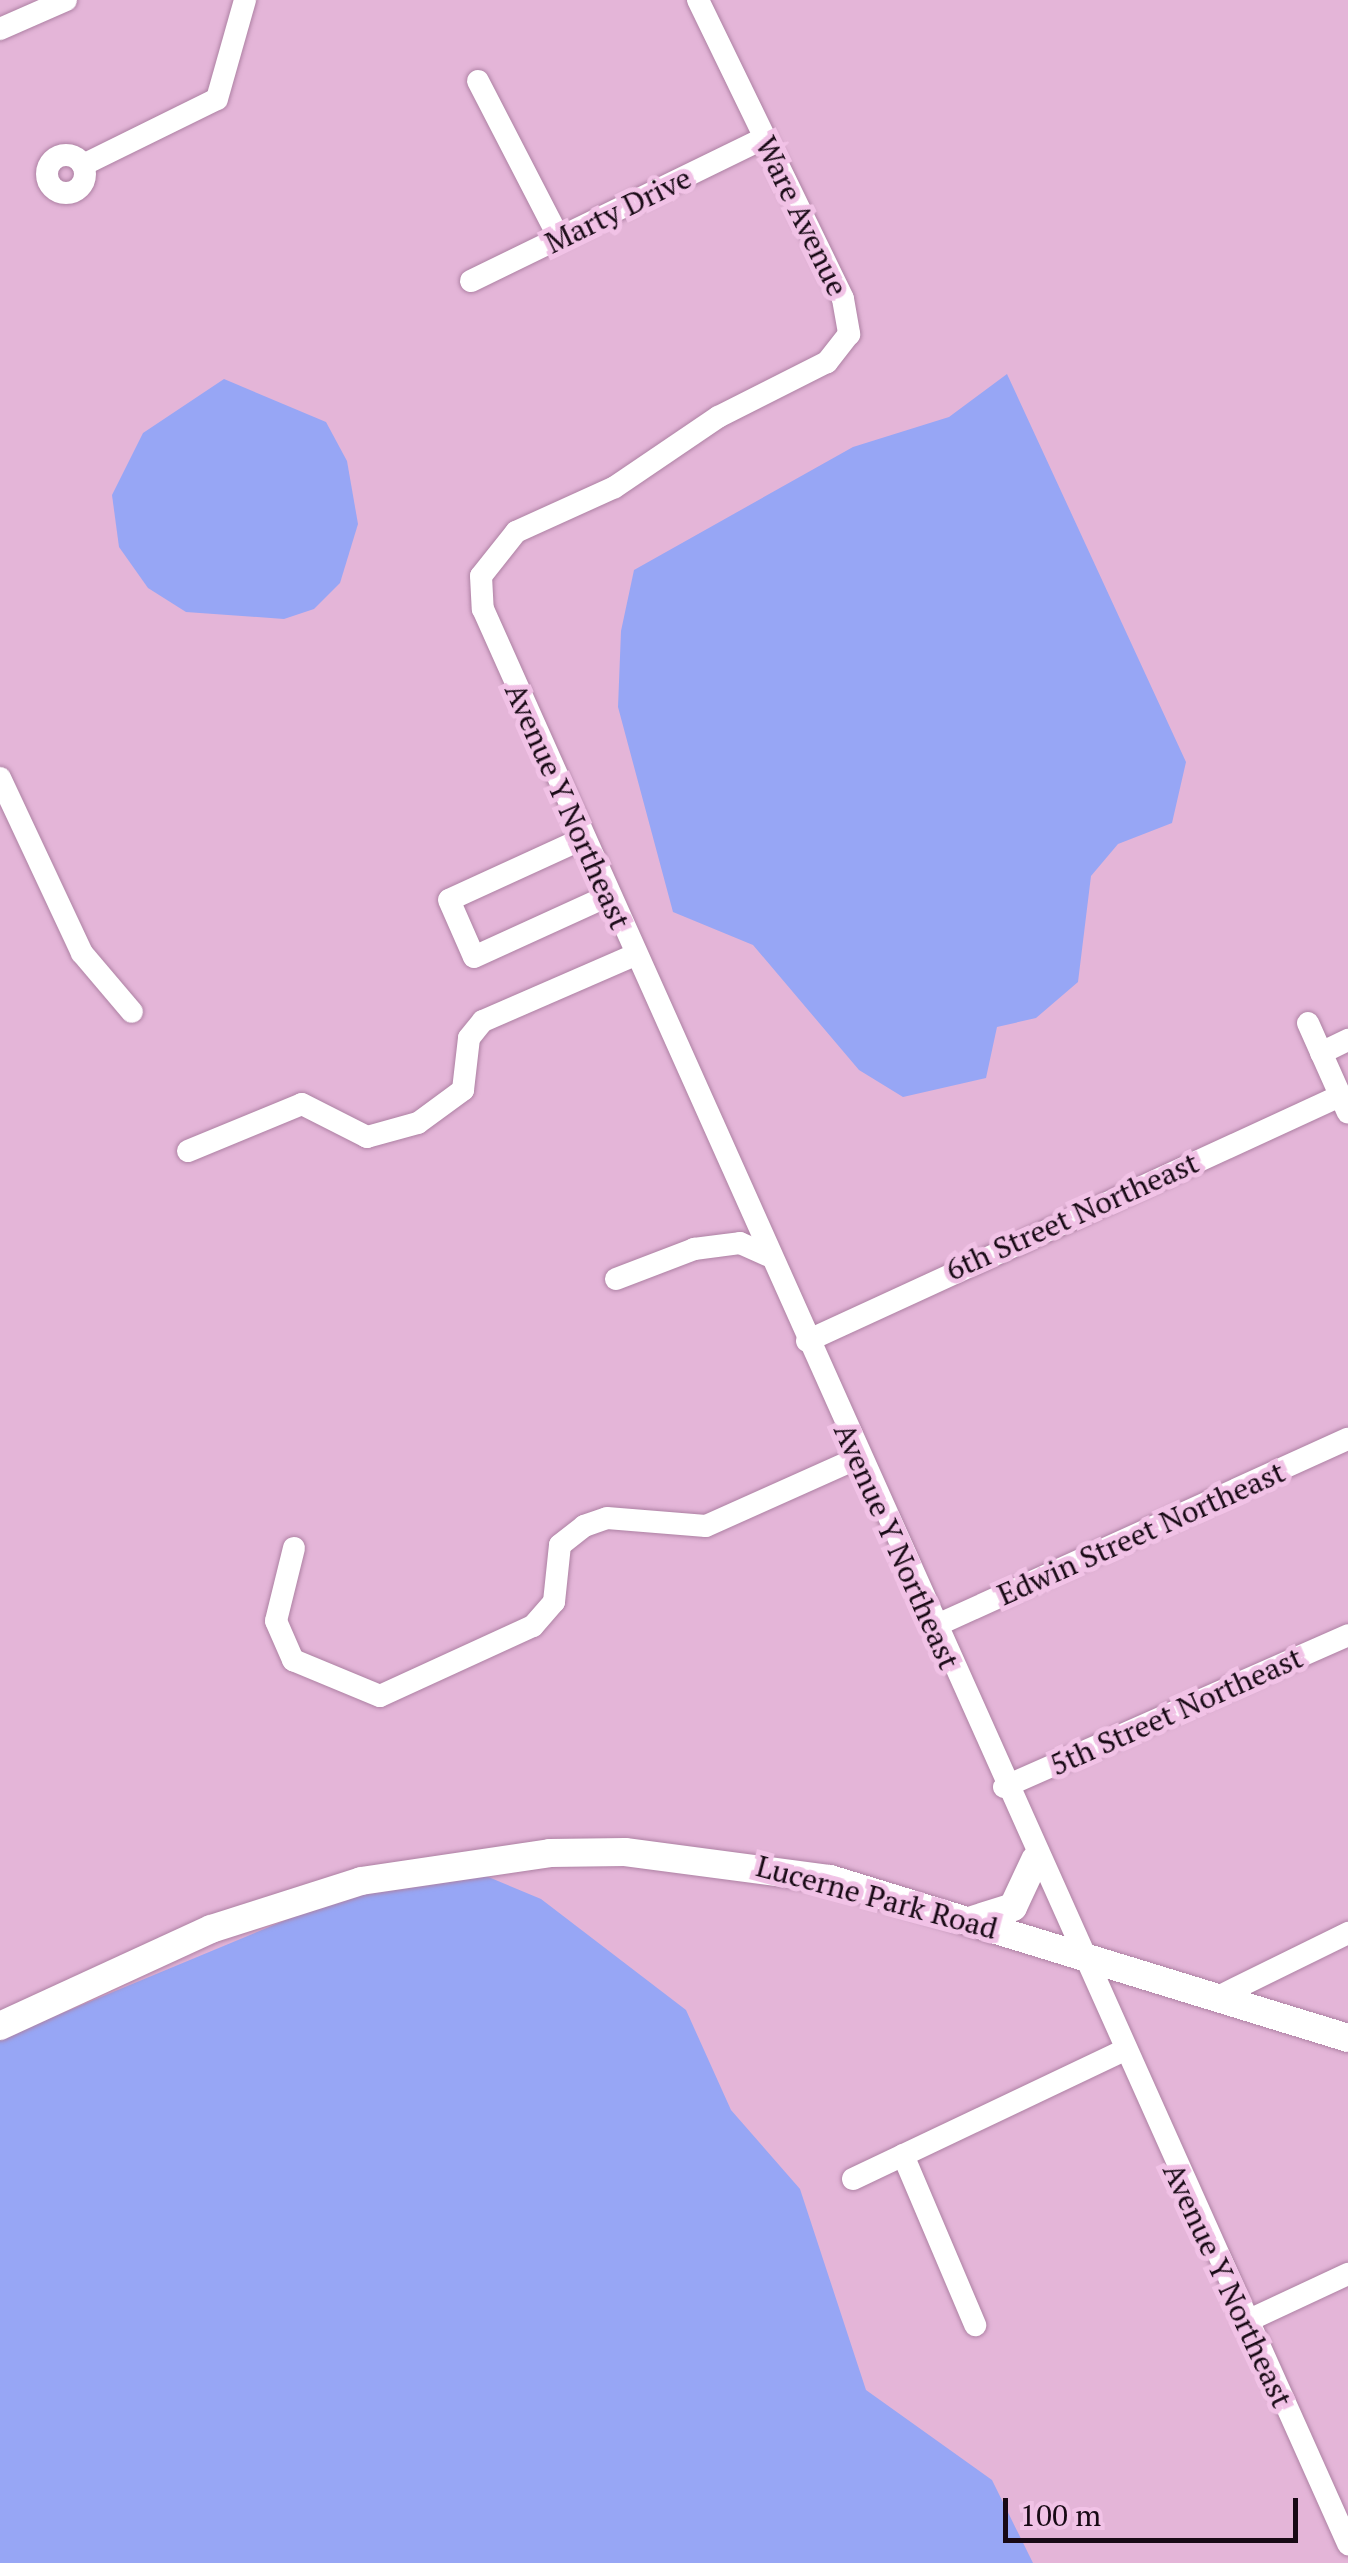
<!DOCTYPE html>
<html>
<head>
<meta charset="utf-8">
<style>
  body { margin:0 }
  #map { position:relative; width:1348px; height:2563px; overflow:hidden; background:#e4b5d8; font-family:"PT Serif",serif }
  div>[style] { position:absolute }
  .green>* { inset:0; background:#97a6f5 }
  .roads { filter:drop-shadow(0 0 2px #ad81a3) drop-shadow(0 0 2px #ad81a3) }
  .minor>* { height:22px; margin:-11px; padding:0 11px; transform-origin:11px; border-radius:11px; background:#fff }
  .minor>.ring { margin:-11px; padding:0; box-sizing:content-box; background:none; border:22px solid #fff; border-radius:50% }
  .major>* { height:28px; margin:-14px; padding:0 14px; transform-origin:14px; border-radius:14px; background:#fff }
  span { translate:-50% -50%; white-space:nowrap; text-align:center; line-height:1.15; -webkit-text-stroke:10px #f1c2e6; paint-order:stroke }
  .street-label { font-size:30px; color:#180915 }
  .scale { position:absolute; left:1003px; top:2498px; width:295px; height:45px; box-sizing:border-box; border:5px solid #180915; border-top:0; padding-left:12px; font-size:30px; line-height:35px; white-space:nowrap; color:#180915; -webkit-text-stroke:8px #f1c2e6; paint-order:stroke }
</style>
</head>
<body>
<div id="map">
  <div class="green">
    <i style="clip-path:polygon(1007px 374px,1186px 762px,1172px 823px,1118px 844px,1091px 876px,1078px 982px,1036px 1018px,997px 1027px,986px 1078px,903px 1097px,859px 1070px,753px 945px,673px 912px,618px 707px,621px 631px,634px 570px,853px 447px,949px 417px)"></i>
    <i style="clip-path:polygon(224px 379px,326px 422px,347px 461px,358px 524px,340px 583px,314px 609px,284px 619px,186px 612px,148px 588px,119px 547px,112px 495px,143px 433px)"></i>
    <i style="clip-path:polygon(474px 1871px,541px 1899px,686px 2010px,731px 2110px,800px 2189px,866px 2390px,992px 2480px,1033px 2563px,0 2563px,0 2039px,334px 1900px)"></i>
  </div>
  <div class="roads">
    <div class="minor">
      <i style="left:698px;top:0;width:332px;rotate:64.1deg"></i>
      <i style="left:843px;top:299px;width:36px;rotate:80deg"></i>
      <i style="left:849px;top:334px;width:36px;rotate:128deg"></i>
      <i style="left:827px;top:362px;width:122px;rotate:153.2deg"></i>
      <i style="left:718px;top:417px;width:125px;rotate:145.8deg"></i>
      <i style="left:615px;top:487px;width:109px;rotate:155.6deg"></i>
      <i style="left:516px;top:532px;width:56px;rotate:128.5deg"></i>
      <i style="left:481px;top:576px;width:33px;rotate:87deg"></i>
      <i style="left:483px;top:609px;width:2120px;rotate:65.91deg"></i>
      <i style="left:0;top:29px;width:72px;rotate:-23.7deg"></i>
      <i style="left:478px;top:81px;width:177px;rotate:62.7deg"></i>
      <i class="ring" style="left:47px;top:155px;width:16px;height:16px"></i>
      <i style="left:83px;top:165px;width:149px;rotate:-26.2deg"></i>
      <i style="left:217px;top:99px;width:103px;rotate:-74.2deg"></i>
      <i style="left:471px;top:281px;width:326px;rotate:-26deg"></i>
      <i style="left:0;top:778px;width:193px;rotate:64.9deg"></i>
      <i style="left:82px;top:953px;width:77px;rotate:49.7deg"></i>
      <i style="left:582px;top:839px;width:146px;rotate:155.4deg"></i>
      <i style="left:449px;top:900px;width:62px;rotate:66.3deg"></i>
      <i style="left:474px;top:957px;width:147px;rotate:-24.5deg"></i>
      <i style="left:1308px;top:1023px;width:98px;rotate:66deg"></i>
      <i style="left:1321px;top:1053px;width:30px;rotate:-26deg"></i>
      <i style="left:188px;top:1151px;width:123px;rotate:-22.4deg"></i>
      <i style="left:302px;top:1104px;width:73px;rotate:26.9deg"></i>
      <i style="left:367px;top:1137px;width:53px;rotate:-15.4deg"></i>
      <i style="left:418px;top:1123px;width:56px;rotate:-36.3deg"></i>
      <i style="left:463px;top:1090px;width:52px;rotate:-83.4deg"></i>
      <i style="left:469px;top:1038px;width:22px;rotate:-51deg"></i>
      <i style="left:483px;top:1021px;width:166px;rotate:-23.5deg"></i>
      <i style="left:616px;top:1279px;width:84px;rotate:-21deg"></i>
      <i style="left:694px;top:1249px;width:46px;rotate:-7.4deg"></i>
      <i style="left:740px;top:1243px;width:30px;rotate:24deg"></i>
      <i style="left:807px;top:1341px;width:587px;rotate:-24.69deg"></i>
      <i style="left:294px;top:1548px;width:75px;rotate:103.9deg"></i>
      <i style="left:276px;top:1621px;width:43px;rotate:66.4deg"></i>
      <i style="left:293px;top:1660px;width:94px;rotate:22.5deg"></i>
      <i style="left:380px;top:1696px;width:168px;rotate:-24.6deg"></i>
      <i style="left:533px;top:1626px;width:32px;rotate:-49deg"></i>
      <i style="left:554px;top:1602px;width:57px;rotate:-84deg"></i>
      <i style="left:560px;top:1545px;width:31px;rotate:-38deg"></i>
      <i style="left:584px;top:1526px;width:24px;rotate:-19deg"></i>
      <i style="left:607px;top:1518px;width:99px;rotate:4.6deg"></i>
      <i style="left:706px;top:1526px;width:167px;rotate:-24.1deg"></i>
      <i style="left:935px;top:1626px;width:453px;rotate:-24.4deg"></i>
      <i style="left:1004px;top:1787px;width:376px;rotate:-23.8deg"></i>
      <i style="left:1220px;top:1996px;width:143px;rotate:-26.2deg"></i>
      <i style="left:903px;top:2155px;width:185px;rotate:67deg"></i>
      <i style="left:853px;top:2179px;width:298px;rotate:-25.4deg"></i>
      <i style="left:1245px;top:2322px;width:114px;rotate:-25deg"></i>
    </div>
    <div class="major">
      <i style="left:972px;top:1920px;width:43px;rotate:-17.6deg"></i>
      <i style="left:1013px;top:1907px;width:52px;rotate:-64.9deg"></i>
      <i style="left:0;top:2026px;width:232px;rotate:-24.7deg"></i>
      <i style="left:211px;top:1929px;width:157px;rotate:-17.7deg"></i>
      <i style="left:361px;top:1881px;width:191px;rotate:-8.4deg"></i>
      <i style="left:550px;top:1853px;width:75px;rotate:-0.8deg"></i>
      <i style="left:625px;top:1852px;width:207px;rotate:7.5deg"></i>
      <i style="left:830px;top:1879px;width:542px;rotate:17.06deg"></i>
    </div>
  </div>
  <div class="street-label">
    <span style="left:618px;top:210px;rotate:-26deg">Marty Drive</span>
    <span style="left:802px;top:216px;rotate:64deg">Ware Avenue</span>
    <span style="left:568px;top:806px;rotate:66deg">Avenue Y Northeast</span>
    <span style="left:1072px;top:1216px;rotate:-24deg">6th Street Northeast</span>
    <span style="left:1141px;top:1533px;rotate:-24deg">Edwin Street Northeast</span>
    <span style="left:897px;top:1546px;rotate:66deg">Avenue Y Northeast</span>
    <span style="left:1176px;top:1711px;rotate:-24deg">5th Street Northeast</span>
    <span style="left:877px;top:1897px;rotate:15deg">Lucerne Park Road</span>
    <span style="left:1228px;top:2285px;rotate:65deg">Avenue Y Northeast</span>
  </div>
  <div class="scale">100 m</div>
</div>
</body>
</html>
